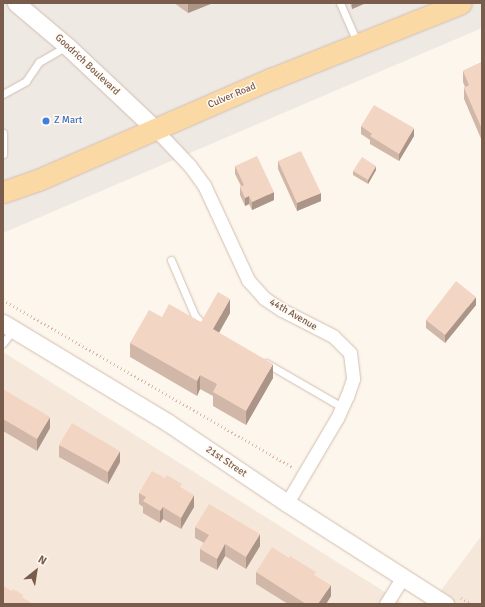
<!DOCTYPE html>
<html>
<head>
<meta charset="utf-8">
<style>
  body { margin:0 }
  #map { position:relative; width:485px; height:607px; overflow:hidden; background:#fdf6ec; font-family:Signika,sans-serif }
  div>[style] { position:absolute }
  .residential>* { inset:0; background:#f5e8da }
  .industrial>* { inset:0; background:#efe9e4 }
  .path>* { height:2.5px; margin-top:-1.25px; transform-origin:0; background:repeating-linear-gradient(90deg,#d9b8a5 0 1px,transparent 0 4px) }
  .roads { filter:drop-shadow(0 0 1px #d1beb0) drop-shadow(0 0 1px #d1beb0) }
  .service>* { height:7px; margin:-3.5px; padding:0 3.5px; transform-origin:3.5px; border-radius:3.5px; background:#fff }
  .minor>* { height:13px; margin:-6.5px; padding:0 6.5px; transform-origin:6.5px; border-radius:6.5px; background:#fff }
  .tertiary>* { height:17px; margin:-8.5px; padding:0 8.5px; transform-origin:8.5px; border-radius:8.5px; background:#fff }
  .primary>* { height:21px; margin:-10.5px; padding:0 10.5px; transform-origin:10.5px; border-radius:10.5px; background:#fbd9a5 }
  .wall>* { inset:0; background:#d1b7a8 }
  .shaded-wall>* { inset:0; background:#aa9588 }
  .building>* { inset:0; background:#f3d5c3 }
  .dots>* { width:11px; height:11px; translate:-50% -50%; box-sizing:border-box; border:2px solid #fffaf3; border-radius:50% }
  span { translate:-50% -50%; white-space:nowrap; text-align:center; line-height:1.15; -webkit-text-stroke:3px #fffaf3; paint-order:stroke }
  .street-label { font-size:10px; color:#7a5c4d }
  .shop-label { font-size:10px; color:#366cbe }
  .left { translate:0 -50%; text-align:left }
  .frame { position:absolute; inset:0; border:4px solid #7a5c4d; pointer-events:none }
  .north { position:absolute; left:16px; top:551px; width:40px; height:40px; -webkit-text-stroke:3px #fffaf3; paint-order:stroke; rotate:30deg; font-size:11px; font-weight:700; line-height:16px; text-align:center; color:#7a5c4d }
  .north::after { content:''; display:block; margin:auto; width:14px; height:18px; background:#7a5c4d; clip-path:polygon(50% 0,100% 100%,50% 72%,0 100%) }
</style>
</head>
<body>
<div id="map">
  <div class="residential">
    <i style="clip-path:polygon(3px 352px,404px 604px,3px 604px)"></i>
    <i style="clip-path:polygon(482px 535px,482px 604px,431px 604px)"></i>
  </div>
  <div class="industrial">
    <i style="clip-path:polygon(3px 3px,482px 3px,482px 28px,3px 233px)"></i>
  </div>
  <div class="path">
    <i style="left:3px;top:300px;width:334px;rotate:30deg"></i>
    <i style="left:461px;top:598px;width:12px;rotate:31deg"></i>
  </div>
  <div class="roads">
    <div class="service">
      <i style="left:340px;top:3px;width:43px;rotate:66.4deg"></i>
      <i style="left:3px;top:94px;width:26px;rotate:-29deg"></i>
      <i style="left:26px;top:81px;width:23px;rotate:-56deg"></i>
      <i style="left:39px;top:62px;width:32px;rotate:-30deg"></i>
      <i style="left:3px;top:133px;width:21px;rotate:90deg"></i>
      <i style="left:171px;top:260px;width:61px;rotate:66.8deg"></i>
      <i style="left:195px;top:316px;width:16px;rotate:47deg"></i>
      <i style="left:3px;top:343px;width:16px;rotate:-52deg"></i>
      <i style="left:266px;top:363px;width:88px;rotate:30.1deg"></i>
    </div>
    <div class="minor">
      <i style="left:155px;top:129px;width:51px;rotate:46.6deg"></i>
      <i style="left:190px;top:166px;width:24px;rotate:54deg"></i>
      <i style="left:204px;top:185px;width:105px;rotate:65.1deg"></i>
      <i style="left:248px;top:280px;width:24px;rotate:48deg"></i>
      <i style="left:264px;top:298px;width:22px;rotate:34deg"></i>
      <i style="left:282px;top:310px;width:57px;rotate:27deg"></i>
      <i style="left:333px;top:336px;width:24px;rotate:45deg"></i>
      <i style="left:350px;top:353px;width:26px;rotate:83deg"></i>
      <i style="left:353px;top:379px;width:18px;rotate:109deg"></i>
      <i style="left:347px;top:396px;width:24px;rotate:114deg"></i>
      <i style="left:337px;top:418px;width:99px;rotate:120.5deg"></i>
      <i style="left:386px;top:604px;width:31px;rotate:-58deg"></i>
    </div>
    <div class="tertiary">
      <i style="left:16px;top:3px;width:67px;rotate:40.1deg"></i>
      <i style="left:67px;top:46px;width:121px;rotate:43.3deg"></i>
      <i style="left:3px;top:323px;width:192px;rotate:31.1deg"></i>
      <i style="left:167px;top:422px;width:145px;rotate:34deg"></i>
      <i style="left:287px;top:503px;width:188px;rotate:32.6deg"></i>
    </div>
    <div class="primary">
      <i style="left:3px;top:192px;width:37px;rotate:-19deg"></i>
      <i style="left:38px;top:180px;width:256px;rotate:-23.5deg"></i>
      <i style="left:273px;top:78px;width:202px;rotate:-21.7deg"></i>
    </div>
  </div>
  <div class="wall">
    <i style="clip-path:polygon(174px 3px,213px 3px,188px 13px)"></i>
    <i style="clip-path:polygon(350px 3px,366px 3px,352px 9px)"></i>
    <i style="clip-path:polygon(482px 62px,482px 141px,464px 99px,464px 88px,465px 87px,463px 82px,463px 71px)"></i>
    <i style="clip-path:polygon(361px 126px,414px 136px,399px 161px,370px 144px,370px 140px,361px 134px)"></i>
    <i style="clip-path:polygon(278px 161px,321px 201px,297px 211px,278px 169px)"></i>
    <i style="clip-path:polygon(235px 166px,274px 200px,252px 210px,249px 204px,245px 206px,240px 195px,240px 187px,241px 186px,235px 174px)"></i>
    <i style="clip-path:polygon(376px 170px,368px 184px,353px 175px,353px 171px)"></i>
    <i style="clip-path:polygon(476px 305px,445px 343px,426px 328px,426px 320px)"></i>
    <i style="clip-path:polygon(230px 313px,219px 333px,273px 378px,246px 425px,213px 406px,213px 396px,200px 389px,197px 396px,130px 357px,130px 343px,162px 317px,201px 322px)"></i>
    <i style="clip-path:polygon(3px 389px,50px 428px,37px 451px,3px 431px)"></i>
    <i style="clip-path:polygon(59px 445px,120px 462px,108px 484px,59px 457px)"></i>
    <i style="clip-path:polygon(182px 488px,194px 507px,181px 529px,163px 519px,160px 523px,143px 513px,143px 507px,139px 504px,139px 493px)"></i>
    <i style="clip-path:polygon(195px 527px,260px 546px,246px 569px,225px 556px,217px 570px,200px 561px,200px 549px,204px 543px,195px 538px)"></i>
    <i style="clip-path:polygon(256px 572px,316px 576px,331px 596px,326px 604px,288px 604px,256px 584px)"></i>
  </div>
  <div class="shaded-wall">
    <i style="clip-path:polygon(188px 3px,213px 3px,188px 13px)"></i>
    <i style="clip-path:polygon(352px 3px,366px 3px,352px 9px)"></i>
    <i style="clip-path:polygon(414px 128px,414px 136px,399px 161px,399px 154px)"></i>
    <i style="clip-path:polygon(376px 166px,376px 170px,368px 184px,368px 180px)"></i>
    <i style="clip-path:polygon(274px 192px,274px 200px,252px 210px,252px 202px)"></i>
    <i style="clip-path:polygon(321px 193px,321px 201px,297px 211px,297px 203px)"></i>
    <i style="clip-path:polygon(249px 196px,249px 204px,245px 206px,245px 198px)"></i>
    <i style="clip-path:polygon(476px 297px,476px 305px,445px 343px,445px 335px)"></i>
    <i style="clip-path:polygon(230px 299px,230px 313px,213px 343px,213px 329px)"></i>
    <i style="clip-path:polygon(273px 364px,273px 378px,246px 425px,246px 411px)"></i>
    <i style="clip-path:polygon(200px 375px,200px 389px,197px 396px,197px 381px)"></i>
    <i style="clip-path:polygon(50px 417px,50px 428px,37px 451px,37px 439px)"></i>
    <i style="clip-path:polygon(120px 451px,120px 462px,108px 484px,108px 472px)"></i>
    <i style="clip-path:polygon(194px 495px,194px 507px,181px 529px,181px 518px)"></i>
    <i style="clip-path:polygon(163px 507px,163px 519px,160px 523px,160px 511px)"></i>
    <i style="clip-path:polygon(260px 534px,260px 546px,246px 569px,246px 557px)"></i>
    <i style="clip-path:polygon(225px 544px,225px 556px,217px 570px,217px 559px)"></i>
    <i style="clip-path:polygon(331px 585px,331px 596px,326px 604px,318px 604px)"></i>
  </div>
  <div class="building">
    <i style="clip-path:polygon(482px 62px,482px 129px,464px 88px,469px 85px,463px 71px)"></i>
    <i style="clip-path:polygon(374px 105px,414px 128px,399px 154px,370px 136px,372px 134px,361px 126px)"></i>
    <i style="clip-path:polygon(301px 151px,321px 193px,297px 203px,278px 161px)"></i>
    <i style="clip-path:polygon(257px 156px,274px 192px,252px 202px,249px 196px,245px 198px,240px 187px,244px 185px,235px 166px)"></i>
    <i style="clip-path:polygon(362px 157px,376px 166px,368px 180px,353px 171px)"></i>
    <i style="clip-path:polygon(456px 281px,476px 297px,445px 335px,426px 320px)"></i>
    <i style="clip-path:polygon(218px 292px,230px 299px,213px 329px,273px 364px,246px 411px,213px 392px,217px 384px,200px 375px,197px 381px,130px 343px,149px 310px,162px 317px,169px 304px,201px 322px)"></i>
    <i style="clip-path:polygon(3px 389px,50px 417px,37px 439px,3px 419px)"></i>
    <i style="clip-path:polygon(72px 423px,120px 451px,108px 472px,59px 445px)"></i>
    <i style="clip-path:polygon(152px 471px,165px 478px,167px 475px,182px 484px,180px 487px,194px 495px,181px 518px,163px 507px,160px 511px,143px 501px,146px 497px,139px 493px)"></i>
    <i style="clip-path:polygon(209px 504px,260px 534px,246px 557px,225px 544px,217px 559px,200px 549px,209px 535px,195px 527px)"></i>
    <i style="clip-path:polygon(272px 547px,289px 558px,290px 556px,316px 572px,314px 575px,331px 585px,318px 604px,306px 604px,256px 572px)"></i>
    <i style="clip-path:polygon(3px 586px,12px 591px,13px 589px,23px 595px,22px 597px,33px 604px,3px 604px)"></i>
  </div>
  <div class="dots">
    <i style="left:46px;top:121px;background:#3f7fe0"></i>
  </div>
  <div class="street-label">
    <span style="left:87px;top:65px;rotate:43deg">Goodrich Boulevard</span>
    <span style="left:232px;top:96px;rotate:-23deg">Culver Road</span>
    <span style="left:293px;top:315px;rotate:30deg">44th Avenue</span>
    <span style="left:226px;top:462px;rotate:34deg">21st Street</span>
  </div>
  <div class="shop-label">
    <span class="left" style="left:54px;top:121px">Z Mart</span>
  </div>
  <div class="frame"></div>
  <div class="north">N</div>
</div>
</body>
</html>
